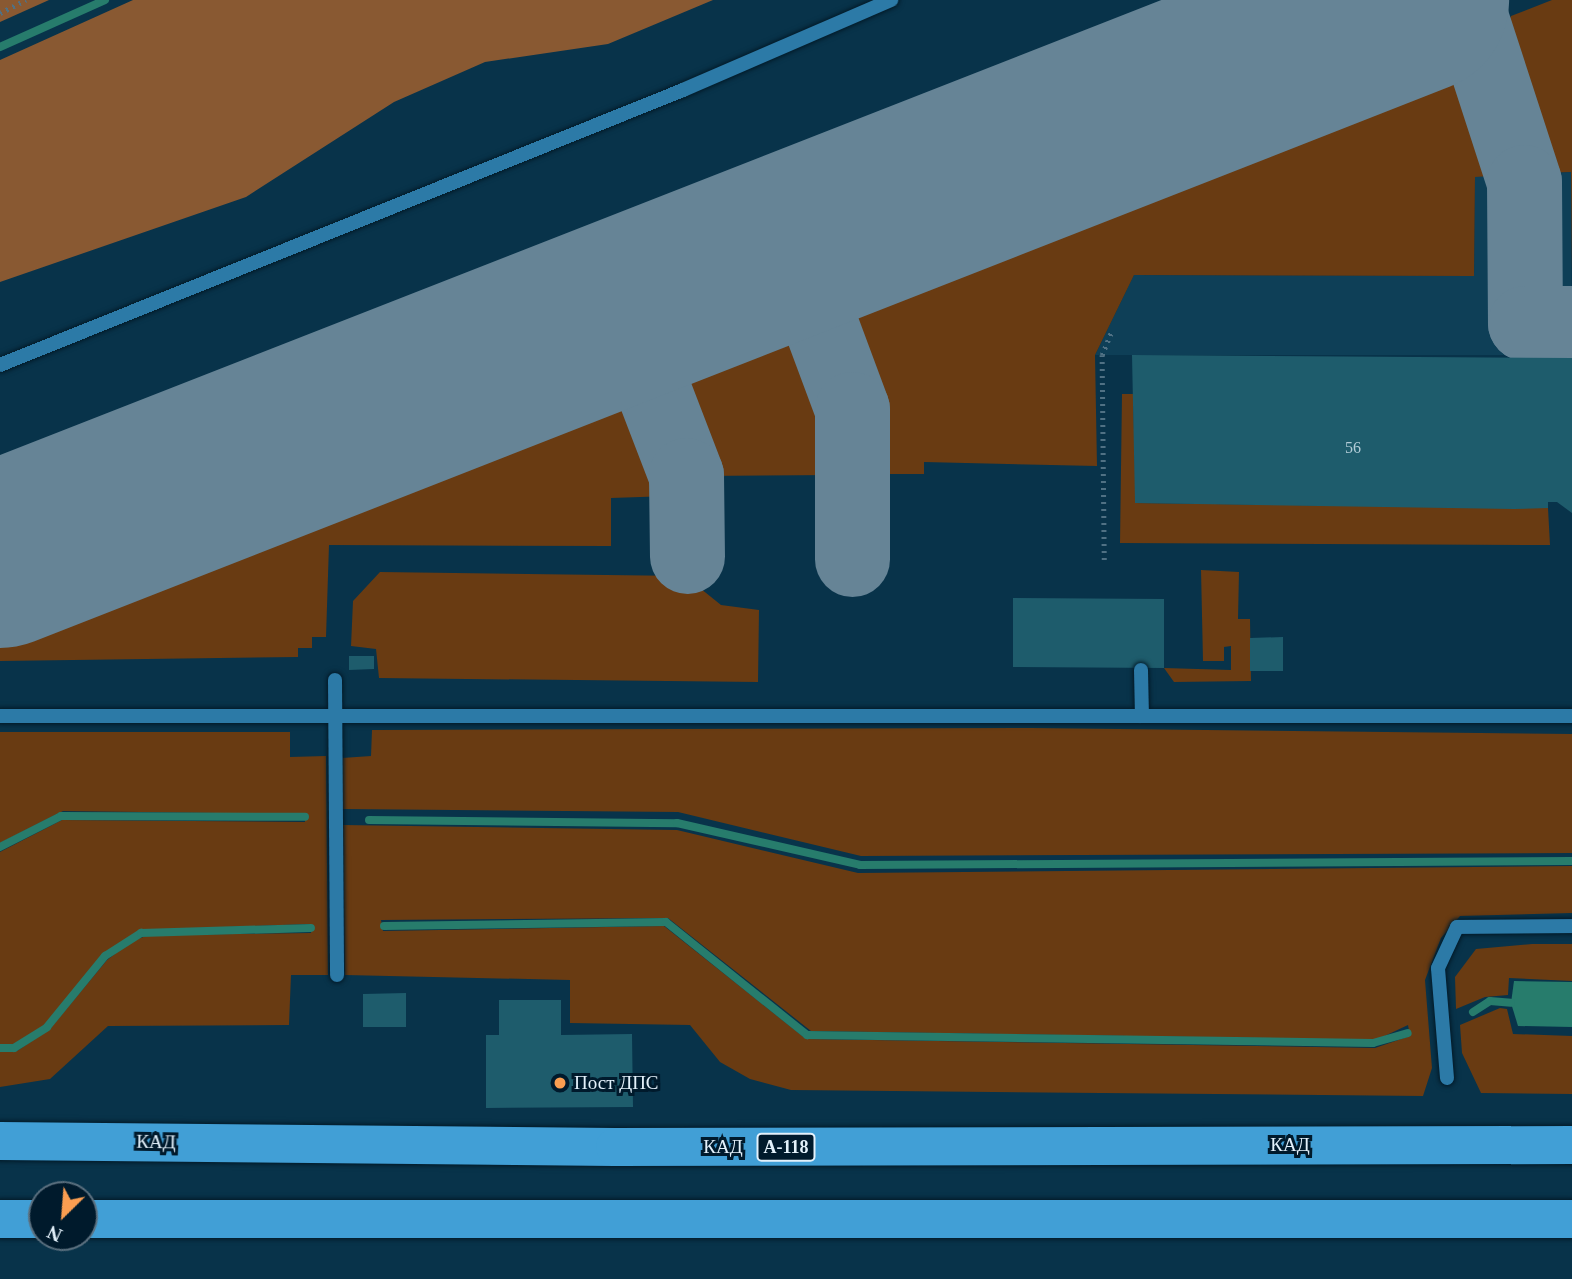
<!DOCTYPE html>
<html>
<head>
<meta charset="utf-8">
<style>
  body { margin:0 }
  #map { position:relative; width:1572px; height:1279px; overflow:hidden; background:#08334a; font-family:"Times New Roman",serif }
  div>[style] { position:absolute }
  .built>* { inset:0; background:#0e3f57 }
  .green>* { inset:0; background:#693b12 }
  .forest>* { inset:0; background:#895932 }
  .water>* { inset:0; background:#277c6c }
  .stream>* { height:8px; margin:-4px; padding:0 4px; transform-origin:4px; border-radius:4px; background:#277c6c }
  .taxiway>* { height:75px; margin:-37.5px; padding:0 37.5px; transform-origin:37.5px; border-radius:37.5px; background:#668496 }
  .runway>* { height:186px; margin:-93px; padding:0 93px; transform-origin:93px; border-radius:93px; background:#668496 }
  .building>* { inset:0; background:#1e5c6c }
  .path>* { height:4.5px; margin-top:-2.25px; transform-origin:0; background:repeating-linear-gradient(90deg,#507184 0 2px,transparent 0 7px) }
  .roads { filter:drop-shadow(0 0 2px #031a28) drop-shadow(0 0 2px #031a28) }
  .service>* { height:14px; margin:-7px; padding:0 7px; transform-origin:7px; border-radius:7px; background:#2c7aa7 }
  .motorway>* { height:38px; margin:-19px; padding:0 19px; transform-origin:19px; border-radius:19px; background:#419fd6 }
  .dots>* { width:19px; height:19px; translate:-50% -50%; box-sizing:border-box; border:4px solid #001a2c; border-radius:50% }
  span { translate:-50% -50%; white-space:nowrap; text-align:center; line-height:1.15; -webkit-text-stroke:6px #001a2c; paint-order:stroke }
  .number-label { font-size:16px; color:#b2ccd7 }
  .number-label span { -webkit-text-stroke-width:0 }
  .shield-label span { padding:2px 5px; background:#001a2c; border:2px solid; border-radius:5px; -webkit-text-stroke-width:0 }
  .shield-label { font-size:18px; color:#e3f1fb; font-weight:700 }
  .poi-label { font-size:19px; color:#e3f1fb }
  .left { translate:0 -50%; text-align:left }
  .street-label { font-size:19px; color:#e3f1fb }
  .north { position:absolute; left:28px; top:1181px; width:70px; height:70px; box-sizing:border-box; background:#001a2c; border:2px solid #5b707f; border-radius:50%; rotate:205deg; font-size:19px; font-weight:700; line-height:28px; text-align:center; color:#e3f1fb }
  .north::after { content:''; display:block; margin:auto; width:24px; height:32px; background:#fb9e51; clip-path:polygon(50% 0,100% 100%,50% 72%,0 100%) }
</style>
</head>
<body>
<div id="map">
  <div class="built">
    <i style="clip-path:polygon(1571px 172px,1572px 355px,1095px 355px,1134px 275px,1474px 276px,1475px 176px)"></i>
  </div>
  <div class="green">
    <i style="clip-path:polygon(1552px 0,1572px 0,1572px 272px,1571px 172px,1541px 173px,1499px 49px,1511px 16px)"></i>
    <i style="clip-path:polygon(1435px 49px,1466px 58px,1505px 175px,1475px 177px,1474px 276px,1134px 275px,1095px 355px,1097px 466px,924px 462px,924px 474px,870px 474px,868px 409px,833px 308px,846px 277px)"></i>
    <i style="clip-path:polygon(768px 307px,800px 323px,834px 412px,837px 475px,700px 476px,662px 380px,676px 344px)"></i>
    <i style="clip-path:polygon(602px 372px,638px 385px,670px 476px,670px 496px,611px 498px,611px 546px,329px 545px,326px 637px,312px 637px,312px 648px,298px 648px,298px 657px,0 661px,0 617px,13px 603px)"></i>
    <i style="clip-path:polygon(1122px 394px,1133px 394px,1136px 503px,1548px 508px,1550px 545px,1120px 543px)"></i>
    <i style="clip-path:polygon(1201px 570px,1239px 572px,1238px 619px,1250px 619px,1251px 681px,1174px 682px,1164px 668px,1231px 670px,1231px 646px,1224px 647px,1224px 661px,1203px 661px)"></i>
    <i style="clip-path:polygon(380px 572px,685px 576px,721px 605px,759px 610px,758px 682px,379px 678px,376px 649px,351px 646px,353px 601px)"></i>
    <i style="clip-path:polygon(1031px 728px,1572px 734px,1572px 853px,861px 856px,678px 812px,342px 809px,342px 758px,371px 756px,372px 730px)"></i>
    <i style="clip-path:polygon(0 732px,290px 732px,290px 757px,326px 756px,328px 975px,291px 975px,289px 1025px,108px 1026px,50px 1079px,0 1087px,0 1051px,17px 1051px,50px 1029px,107px 960px,132px 941px,149px 935px,311px 933px,311px 928px,310px 924px,143px 930px,101px 956px,45px 1025px,12px 1045px,0 1045px,0 852px,62px 820px,305px 822px,304px 814px,63px 811px,0 843px)"></i>
    <i style="clip-path:polygon(evenodd,343px 825px,677px 830px,858px 873px,1572px 866px,1572px 913px,1460px 916px,1441px 938px,1425px 980px,1432px 1068px,1423px 1096px,791px 1090px,750px 1079px,720px 1062px,690px 1025px,570px 1023px,570px 980px,345px 975px,343px 825px,668px 918px,811px 1031px,1376px 1040px,1408px 1025px,1410px 1036px,1375px 1048px,806px 1039px,664px 926px,383px 931px,381px 920px,668px 918px)"></i>
    <i style="clip-path:polygon(1532px 944px,1572px 944px,1572px 981px,1509px 978px,1508px 995px,1485px 997px,1456px 1009px,1455px 977px,1476px 949px)"></i>
    <i style="clip-path:polygon(1500px 1008px,1507px 1009px,1513px 1034px,1572px 1036px,1572px 1094px,1481px 1093px,1462px 1053px,1460px 1025px)"></i>
  </div>
  <div class="forest">
    <i style="clip-path:polygon(0 0,49px 0,0 22px)"></i>
    <i style="clip-path:polygon(133px 0,713px 0,608px 44px,485px 62px,394px 102px,246px 197px,0 282px,0 60px)"></i>
  </div>
  <div class="water">
    <i style="clip-path:polygon(1514px 981px,1572px 982px,1572px 1027px,1518px 1026px,1511px 1003px)"></i>
  </div>
  <div class="stream">
    <i style="left:0;top:47px;width:115px;rotate:-24.1deg"></i>
    <i style="left:369px;top:820px;width:308px;rotate:0.6deg"></i>
    <i style="left:677px;top:823px;width:188px;rotate:12.9deg"></i>
    <i style="left:860px;top:865px;width:712px;rotate:-0.32deg"></i>
    <i style="left:0;top:847px;width:68px;rotate:-26.9deg"></i>
    <i style="left:61px;top:816px;width:244px;rotate:0.2deg"></i>
    <i style="left:384px;top:926px;width:282px;rotate:-0.8deg"></i>
    <i style="left:666px;top:922px;width:181px;rotate:38.7deg"></i>
    <i style="left:807px;top:1035px;width:566px;rotate:0.81deg"></i>
    <i style="left:1373px;top:1043px;width:36px;rotate:-16deg"></i>
    <i style="left:1473px;top:1012px;width:20px;rotate:-33deg"></i>
    <i style="left:1490px;top:1001px;width:21px;rotate:5deg"></i>
    <i style="left:0;top:1048px;width:14px"></i>
    <i style="left:14px;top:1048px;width:39px;rotate:-32deg"></i>
    <i style="left:47px;top:1027px;width:92px;rotate:-50.8deg"></i>
    <i style="left:105px;top:956px;width:43px;rotate:-32.6deg"></i>
    <i style="left:141px;top:933px;width:170px;rotate:-1.7deg"></i>
  </div>
  <div class="taxiway">
    <i style="left:1465px;top:0;width:191px;rotate:72deg"></i>
    <i style="left:1524px;top:182px;width:141px;rotate:89.6deg"></i>
    <i style="left:1525px;top:323px;width:47px"></i>
    <i style="left:791px;top:245px;width:175px;rotate:69.6deg"></i>
    <i style="left:852px;top:409px;width:150px;rotate:90deg"></i>
    <i style="left:623px;top:311px;width:176px;rotate:69deg"></i>
    <i style="left:686px;top:475px;width:81px;rotate:89.3deg"></i>
  </div>
  <div class="runway">
    <i style="left:0;top:555px;width:1521px;rotate:-21.4deg"></i>
  </div>
  <div class="building">
    <i style="clip-path:polygon(1132px 355px,1572px 358px,1572px 513px,1557px 502px,1548px 502px,1548px 508px,1514px 509px,1135px 503px)"></i>
    <i style="clip-path:polygon(1013px 598px,1164px 599px,1164px 668px,1013px 667px)"></i>
    <i style="clip-path:polygon(1283px 637px,1283px 671px,1250px 671px,1250px 638px)"></i>
    <i style="clip-path:polygon(349px 656px,374px 656px,374px 669px,349px 670px)"></i>
    <i style="clip-path:polygon(406px 993px,406px 1027px,363px 1027px,363px 994px)"></i>
    <i style="clip-path:polygon(499px 1000px,561px 1000px,561px 1035px,632px 1034px,633px 1107px,486px 1108px,486px 1035px,499px 1035px)"></i>
  </div>
  <div class="path">
    <i style="left:0;top:13px;width:29px;rotate:-27deg"></i>
    <i style="left:1104px;top:560px;width:205px;rotate:-90.6deg"></i>
    <i style="left:1102px;top:355px;width:27px;rotate:-68deg"></i>
  </div>
  <div class="roads">
    <div class="service">
      <i style="left:0;top:365px;width:736px;rotate:-21.93deg"></i>
      <i style="left:683px;top:90px;width:227px;rotate:-23.4deg"></i>
      <i style="left:1141px;top:670px;width:46px;rotate:88.8deg"></i>
      <i style="left:335px;top:680px;width:295px;rotate:89.6deg"></i>
      <i style="left:0;top:716px;width:1572px"></i>
      <i style="left:1447px;top:1078px;width:110px;rotate:-94.7deg"></i>
      <i style="left:1438px;top:968px;width:45px;rotate:-65.1deg"></i>
      <i style="left:1457px;top:927px;width:115px;rotate:-0.5deg"></i>
    </div>
    <div class="motorway">
      <i style="left:0;top:1141px;width:615px;rotate:0.56deg"></i>
      <i style="left:615px;top:1147px;width:957px;rotate:-0.12deg"></i>
      <i style="left:0;top:1219px;width:42px"></i>
      <i style="left:84px;top:1219px;width:1488px"></i>
    </div>
  </div>
  <div class="dots">
    <i style="left:560px;top:1083px;background:#fb9e51"></i>
  </div>
  <div class="number-label">
    <span style="left:1353px;top:448px">56</span>
  </div>
  <div class="shield-label">
    <span style="left:786px;top:1147px">А-118</span>
  </div>
  <div class="poi-label">
    <span class="left" style="left:574px;top:1083px">Пост ДПС</span>
  </div>
  <div class="street-label">
    <span style="left:156px;top:1142px;rotate:1deg">КАД</span>
    <span style="left:1290px;top:1145px">КАД</span>
    <span style="left:723px;top:1147px">КАД</span>
  </div>
  <div class="north">N</div>
</div>
</body>
</html>
